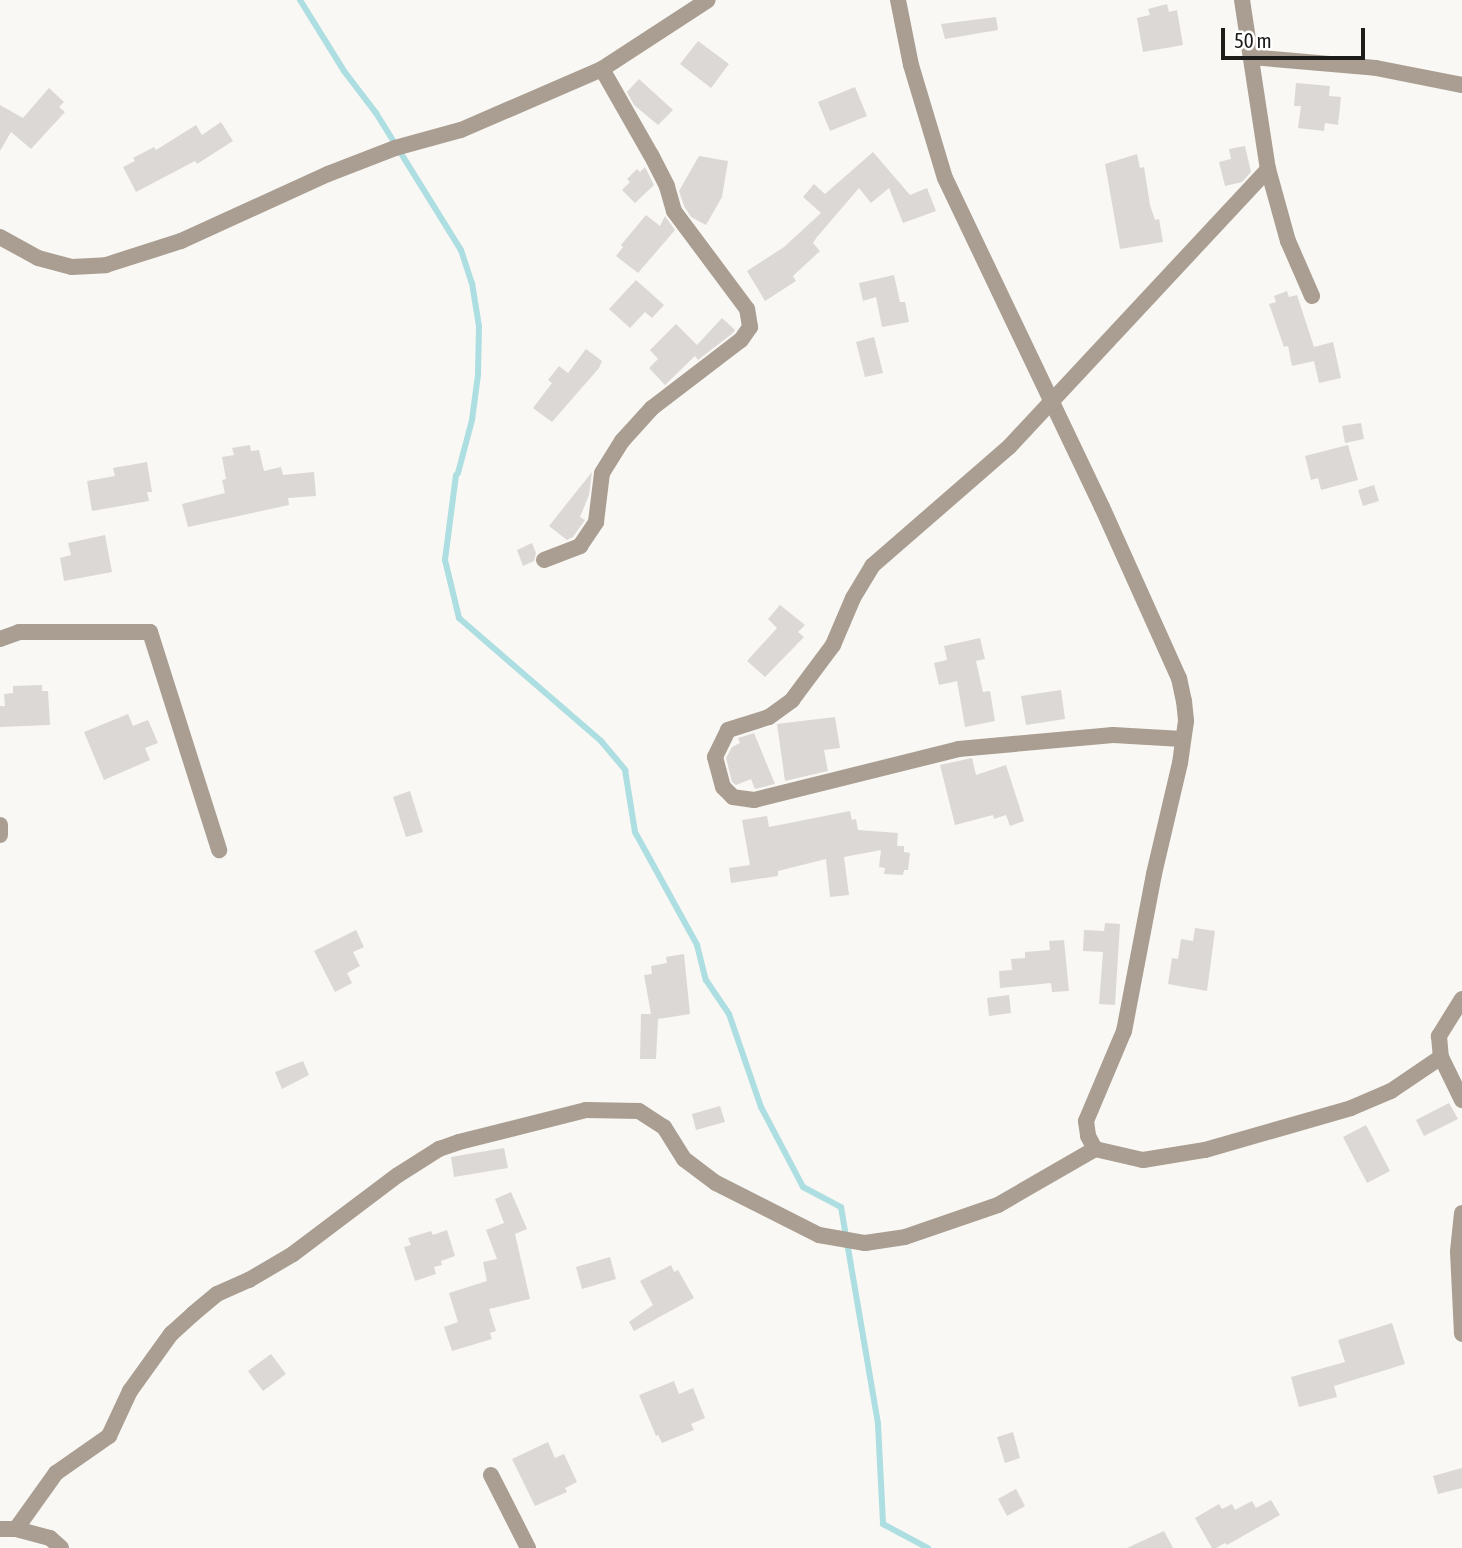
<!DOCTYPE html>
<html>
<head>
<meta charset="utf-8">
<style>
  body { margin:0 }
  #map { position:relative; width:1462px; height:1548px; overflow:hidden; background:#f9f8f4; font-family:"Asap Condensed",sans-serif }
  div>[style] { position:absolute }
  .stream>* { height:6px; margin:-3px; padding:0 3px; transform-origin:3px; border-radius:3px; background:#addee1 }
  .building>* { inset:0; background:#dcd8d5 }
  .street>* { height:16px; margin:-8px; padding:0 8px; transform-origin:8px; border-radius:8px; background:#a99e91 }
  span { translate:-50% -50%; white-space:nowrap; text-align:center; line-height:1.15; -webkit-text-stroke:5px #fff; paint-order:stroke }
  .scale { position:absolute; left:1221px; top:28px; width:144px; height:32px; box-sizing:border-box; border:4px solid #1c1c1a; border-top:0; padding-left:9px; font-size:21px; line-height:24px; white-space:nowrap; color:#1c1c1a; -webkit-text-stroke:5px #fff; paint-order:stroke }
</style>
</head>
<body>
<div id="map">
  <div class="stream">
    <i style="left:300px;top:0;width:84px;rotate:58.2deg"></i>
    <i style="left:344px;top:71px;width:53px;rotate:52.7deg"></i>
    <i style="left:376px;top:113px;width:161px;rotate:58.2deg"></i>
    <i style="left:461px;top:250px;width:35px;rotate:72deg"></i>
    <i style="left:472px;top:283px;width:44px;rotate:80.8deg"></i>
    <i style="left:479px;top:326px;width:49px;rotate:91.2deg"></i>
    <i style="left:478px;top:375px;width:45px;rotate:97.6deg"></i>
    <i style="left:472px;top:420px;width:55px;rotate:104.8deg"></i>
    <i style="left:456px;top:475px;width:86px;rotate:97.4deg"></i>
    <i style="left:445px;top:560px;width:60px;rotate:76.4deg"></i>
    <i style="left:459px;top:618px;width:188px;rotate:40.9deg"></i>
    <i style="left:601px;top:741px;width:38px;rotate:50deg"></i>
    <i style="left:625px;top:770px;width:63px;rotate:80.8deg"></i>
    <i style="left:635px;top:832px;width:129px;rotate:61.2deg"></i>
    <i style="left:697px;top:945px;width:36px;rotate:76deg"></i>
    <i style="left:706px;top:980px;width:41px;rotate:55.9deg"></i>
    <i style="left:729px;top:1014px;width:98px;rotate:71deg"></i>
    <i style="left:761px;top:1107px;width:90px;rotate:62.3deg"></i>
    <i style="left:803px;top:1187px;width:43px;rotate:27.8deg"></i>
    <i style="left:841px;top:1207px;width:220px;rotate:80.3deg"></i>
    <i style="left:878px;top:1424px;width:100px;rotate:87.1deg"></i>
    <i style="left:883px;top:1524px;width:51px;rotate:28.1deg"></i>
  </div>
  <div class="building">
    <i style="clip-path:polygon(1167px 4px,1169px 12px,1177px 10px,1183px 45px,1143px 52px,1137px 18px,1150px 15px,1148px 9px)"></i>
    <i style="clip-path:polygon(996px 17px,998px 30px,945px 39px,941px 24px)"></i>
    <i style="clip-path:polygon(698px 41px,729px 64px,711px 88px,680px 64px)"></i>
    <i style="clip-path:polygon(639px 79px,673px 110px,658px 125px,634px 105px,627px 92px)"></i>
    <i style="clip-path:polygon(1296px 83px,1330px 86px,1329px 96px,1341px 97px,1338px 125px,1325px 123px,1324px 131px,1298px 128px,1301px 106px,1294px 106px)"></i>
    <i style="clip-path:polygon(855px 87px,867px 116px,830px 131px,818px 102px)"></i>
    <i style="clip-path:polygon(49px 88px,64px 102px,59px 107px,65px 112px,31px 149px,11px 132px,0 151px,0 105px,23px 118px)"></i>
    <i style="clip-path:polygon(221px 122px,233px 141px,197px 164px,195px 161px,136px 192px,123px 167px,135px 161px,133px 158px,154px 147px,156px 150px,196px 125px,202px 135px)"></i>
    <i style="clip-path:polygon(1245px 146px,1251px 172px,1242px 182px,1225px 186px,1219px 162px,1231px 159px,1229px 149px)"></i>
    <i style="clip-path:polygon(873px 152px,910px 195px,927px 188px,936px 211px,903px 223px,889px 188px,871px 203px,859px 188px,817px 237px,813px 243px,820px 251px,793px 276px,796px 281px,765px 301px,747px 271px,784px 247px,821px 213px,803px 197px,814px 184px,825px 194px)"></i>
    <i style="clip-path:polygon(1137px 154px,1140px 168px,1144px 167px,1150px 205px,1155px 220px,1159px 219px,1163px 242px,1120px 249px,1105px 164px)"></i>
    <i style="clip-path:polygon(699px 156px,728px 161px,722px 197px,706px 225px,691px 217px,684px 206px,679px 191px)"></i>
    <i style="clip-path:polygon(645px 167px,654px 185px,635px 203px,622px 190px,630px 182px,627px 179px,637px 169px,640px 172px)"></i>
    <i style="clip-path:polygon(646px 215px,660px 226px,665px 216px,675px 230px,638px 273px,616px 256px,623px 247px,621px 245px)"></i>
    <i style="clip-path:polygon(894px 275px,900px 302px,905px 302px,909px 322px,882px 327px,876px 297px,863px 301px,859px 283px)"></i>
    <i style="clip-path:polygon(636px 280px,664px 305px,652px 318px,645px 312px,630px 328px,609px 309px)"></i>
    <i style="clip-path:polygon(1287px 291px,1289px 297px,1297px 295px,1314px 347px,1333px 342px,1341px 378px,1319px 383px,1314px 361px,1292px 366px,1288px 346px,1284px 347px,1269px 304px,1276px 302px,1274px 296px)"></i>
    <i style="clip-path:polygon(722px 318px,735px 330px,733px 333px,698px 360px,695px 356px,665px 385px,649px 368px,658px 359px,650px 350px,676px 324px,697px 345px)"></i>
    <i style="clip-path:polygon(874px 337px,883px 373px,865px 377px,856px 342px)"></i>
    <i style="clip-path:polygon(586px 349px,602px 361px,599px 368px,552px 422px,533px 408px,552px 383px,548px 380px,559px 366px,568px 373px)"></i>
    <i style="clip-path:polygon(1361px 423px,1364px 439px,1345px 443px,1342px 426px)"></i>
    <i style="clip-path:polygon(250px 445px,251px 451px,259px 450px,264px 471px,281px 467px,283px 475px,314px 472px,316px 496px,288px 498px,289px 505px,188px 527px,182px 504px,225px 493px,222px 480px,226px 479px,222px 457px,234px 455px,232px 448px)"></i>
    <i style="clip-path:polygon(1348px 445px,1358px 480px,1321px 490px,1318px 478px,1311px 480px,1305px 456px)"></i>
    <i style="clip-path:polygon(147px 462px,152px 492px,147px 492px,149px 501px,92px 511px,87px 481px,115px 476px,113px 468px)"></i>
    <i style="clip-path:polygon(592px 472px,589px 495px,580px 517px,585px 520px,573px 537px,567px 540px,549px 526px)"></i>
    <i style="clip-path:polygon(1374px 485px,1379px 501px,1363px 506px,1358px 490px)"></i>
    <i style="clip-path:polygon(105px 535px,112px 572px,64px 581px,60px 558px,71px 555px,68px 543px)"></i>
    <i style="clip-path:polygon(532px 543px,536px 553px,534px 561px,523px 566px,517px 550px)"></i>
    <i style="clip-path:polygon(780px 605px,805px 625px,798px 632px,804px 637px,765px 677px,747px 661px,777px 628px,768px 619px)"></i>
    <i style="clip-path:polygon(980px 638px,985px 659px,976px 661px,983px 692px,990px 691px,995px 721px,965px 727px,957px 681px,939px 685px,934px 663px,947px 660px,944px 646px)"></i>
    <i style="clip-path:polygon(42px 685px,42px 691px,48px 691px,50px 725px,0 727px,0 706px,5px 706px,4px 694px,13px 693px,13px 686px)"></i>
    <i style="clip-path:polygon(1061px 690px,1065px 719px,1026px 725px,1021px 696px)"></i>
    <i style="clip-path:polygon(128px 714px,133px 726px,148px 720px,158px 743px,145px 748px,150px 760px,104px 780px,84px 732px)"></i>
    <i style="clip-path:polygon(835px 717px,840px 748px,824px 750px,828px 771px,785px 781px,777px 724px)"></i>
    <i style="clip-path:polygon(754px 733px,775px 784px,755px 789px,751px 779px,736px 785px,732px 782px,726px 758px,732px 747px,740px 743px,738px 738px)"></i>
    <i style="clip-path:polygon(972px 758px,976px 775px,1006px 765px,1024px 821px,1010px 826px,1006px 815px,994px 819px,993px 815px,955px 825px,940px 765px)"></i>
    <i style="clip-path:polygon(410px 791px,423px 832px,406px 837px,393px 797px)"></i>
    <i style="clip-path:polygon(850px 811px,852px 820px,856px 819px,858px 830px,898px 833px,897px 846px,904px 846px,904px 852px,910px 853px,908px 870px,904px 870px,903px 875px,884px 874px,885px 868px,879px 867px,881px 850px,844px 857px,849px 895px,830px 897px,826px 859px,778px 871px,778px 876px,731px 883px,729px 868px,750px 865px,742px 820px,767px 816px,769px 827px)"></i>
    <i style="clip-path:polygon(1105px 923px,1120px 924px,1115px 1005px,1099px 1004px,1103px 952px,1083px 951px,1084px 930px,1104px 931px)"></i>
    <i style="clip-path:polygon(1195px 928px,1215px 931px,1207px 991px,1168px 984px,1172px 958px,1178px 959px,1181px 939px,1193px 941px)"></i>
    <i style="clip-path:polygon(356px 930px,364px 947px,353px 952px,360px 966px,347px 973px,352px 983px,335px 992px,314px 951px)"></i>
    <i style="clip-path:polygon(1064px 940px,1069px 991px,1052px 992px,1051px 983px,1000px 988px,999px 971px,1012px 970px,1011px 959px,1025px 958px,1025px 952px,1050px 950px,1049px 941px)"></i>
    <i style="clip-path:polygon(684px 954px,690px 1014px,658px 1019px,656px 1059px,640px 1059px,641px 1014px,651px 1014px,644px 975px,652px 974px,651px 966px,667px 963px,666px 957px)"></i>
    <i style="clip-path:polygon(1009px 995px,1011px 1013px,989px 1016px,987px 998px)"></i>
    <i style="clip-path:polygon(303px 1061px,309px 1075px,282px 1089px,275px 1072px)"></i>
    <i style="clip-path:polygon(1449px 1103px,1458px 1119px,1424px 1136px,1416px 1120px)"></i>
    <i style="clip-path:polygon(720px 1106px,725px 1122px,696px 1130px,692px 1114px)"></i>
    <i style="clip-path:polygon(1366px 1125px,1390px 1171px,1367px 1183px,1343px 1137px)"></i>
    <i style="clip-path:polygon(504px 1148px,508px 1168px,454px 1177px,451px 1157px)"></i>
    <i style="clip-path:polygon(511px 1192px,527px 1229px,515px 1234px,530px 1299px,489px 1309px,496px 1331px,490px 1333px,492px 1339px,452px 1351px,444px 1327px,458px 1322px,449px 1293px,487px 1281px,483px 1262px,497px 1259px,486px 1230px,504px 1223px,495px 1199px)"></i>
    <i style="clip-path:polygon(447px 1230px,455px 1256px,441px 1261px,442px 1265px,434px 1267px,436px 1274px,415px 1281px,404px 1247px,411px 1245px,408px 1238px,431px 1231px,433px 1235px)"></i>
    <i style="clip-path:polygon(610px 1257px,616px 1279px,582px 1289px,576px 1267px)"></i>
    <i style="clip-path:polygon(671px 1265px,674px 1272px,678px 1270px,694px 1298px,634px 1331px,629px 1322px,653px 1305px,640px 1281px)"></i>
    <i style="clip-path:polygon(1392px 1323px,1405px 1364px,1334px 1386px,1337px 1397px,1299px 1407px,1291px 1377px,1345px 1362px,1338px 1340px)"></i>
    <i style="clip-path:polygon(271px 1354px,286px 1374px,263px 1391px,248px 1371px)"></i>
    <i style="clip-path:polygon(674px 1381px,679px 1394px,693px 1388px,705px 1418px,691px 1424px,694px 1430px,662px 1443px,658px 1435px,656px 1436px,639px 1395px)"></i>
    <i style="clip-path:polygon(1013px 1432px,1020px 1458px,1005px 1463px,997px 1437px)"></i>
    <i style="clip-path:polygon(548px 1442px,555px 1458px,564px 1454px,577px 1482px,565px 1488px,567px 1492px,535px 1506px,512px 1459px)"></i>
    <i style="clip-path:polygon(1462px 1468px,1462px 1488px,1438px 1494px,1433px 1476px)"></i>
    <i style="clip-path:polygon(1016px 1489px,1025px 1506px,1007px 1516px,998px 1499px)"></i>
    <i style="clip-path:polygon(1271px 1500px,1280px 1515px,1227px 1545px,1225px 1543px,1216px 1548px,1212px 1548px,1195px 1518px,1219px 1504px,1222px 1509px,1232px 1504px,1235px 1510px,1252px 1501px,1256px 1508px)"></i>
    <i style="clip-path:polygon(1164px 1531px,1173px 1548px,1127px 1548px)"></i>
  </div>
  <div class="street">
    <i style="left:898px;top:0;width:66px;rotate:78.7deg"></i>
    <i style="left:911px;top:65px;width:118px;rotate:73.3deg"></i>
    <i style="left:945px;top:178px;width:365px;rotate:64.5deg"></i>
    <i style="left:1102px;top:507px;width:188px;rotate:65.8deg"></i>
    <i style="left:1179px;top:678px;width:24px;rotate:78deg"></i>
    <i style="left:1184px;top:701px;width:20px;rotate:84deg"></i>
    <i style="left:1186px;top:721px;width:42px;rotate:98.1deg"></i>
    <i style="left:1180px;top:763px;width:114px;rotate:103.2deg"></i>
    <i style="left:1154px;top:874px;width:160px;rotate:100.8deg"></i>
    <i style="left:1124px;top:1031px;width:98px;rotate:112.9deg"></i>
    <i style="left:1086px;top:1121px;width:15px;rotate:82deg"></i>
    <i style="left:1088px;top:1136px;width:15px;rotate:62deg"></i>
    <i style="left:1095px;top:1149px;width:49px;rotate:12.9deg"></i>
    <i style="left:1143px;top:1160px;width:63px;rotate:-9.2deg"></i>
    <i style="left:1205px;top:1150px;width:152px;rotate:-16deg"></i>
    <i style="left:1351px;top:1108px;width:43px;rotate:-23deg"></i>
    <i style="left:1391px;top:1091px;width:60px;rotate:-34.2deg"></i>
    <i style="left:1242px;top:0;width:171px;rotate:81.3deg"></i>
    <i style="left:1268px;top:169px;width:75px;rotate:74.5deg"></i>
    <i style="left:1288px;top:241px;width:60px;rotate:66.4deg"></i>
    <i style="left:1251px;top:57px;width:125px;rotate:5deg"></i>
    <i style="left:1376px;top:68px;width:88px;rotate:11.2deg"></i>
    <i style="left:0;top:237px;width:43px;rotate:28.9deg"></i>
    <i style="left:38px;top:258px;width:35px;rotate:15deg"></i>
    <i style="left:72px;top:267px;width:34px;rotate:-3deg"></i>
    <i style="left:106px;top:265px;width:79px;rotate:-17.7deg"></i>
    <i style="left:181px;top:241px;width:162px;rotate:-24.5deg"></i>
    <i style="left:328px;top:174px;width:72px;rotate:-21.2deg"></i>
    <i style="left:395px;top:148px;width:68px;rotate:-15.3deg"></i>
    <i style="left:461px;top:130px;width:154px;rotate:-23.4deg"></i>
    <i style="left:602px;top:69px;width:126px;rotate:-33.1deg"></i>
    <i style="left:544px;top:560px;width:39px;rotate:-21deg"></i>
    <i style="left:580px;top:546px;width:29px;rotate:-56deg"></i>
    <i style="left:596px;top:522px;width:49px;rotate:-83deg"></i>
    <i style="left:602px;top:473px;width:38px;rotate:-58deg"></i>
    <i style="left:622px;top:441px;width:45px;rotate:-47.7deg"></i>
    <i style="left:652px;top:408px;width:112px;rotate:-37.4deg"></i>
    <i style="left:741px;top:340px;width:16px;rotate:-55deg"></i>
    <i style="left:750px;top:327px;width:18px;rotate:-99deg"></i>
    <i style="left:747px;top:309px;width:122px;rotate:-126.7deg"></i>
    <i style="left:674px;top:211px;width:26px;rotate:-106deg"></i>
    <i style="left:667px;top:186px;width:35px;rotate:-117deg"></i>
    <i style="left:651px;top:155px;width:99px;rotate:-119.7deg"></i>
    <i style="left:0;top:639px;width:20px;rotate:-20deg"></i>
    <i style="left:19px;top:632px;width:131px"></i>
    <i style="left:150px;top:632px;width:229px;rotate:72.4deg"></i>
    <i style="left:1182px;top:739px;width:69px;rotate:-176.7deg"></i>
    <i style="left:1113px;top:735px;width:155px;rotate:174.8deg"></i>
    <i style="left:959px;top:749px;width:211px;rotate:166deg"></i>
    <i style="left:754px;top:800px;width:21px;rotate:-172deg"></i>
    <i style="left:733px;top:797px;width:14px;rotate:-135deg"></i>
    <i style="left:723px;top:787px;width:31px;rotate:-105deg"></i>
    <i style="left:715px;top:757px;width:30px;rotate:-64deg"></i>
    <i style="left:728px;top:730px;width:43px;rotate:-17.6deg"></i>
    <i style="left:769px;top:717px;width:29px;rotate:-36deg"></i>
    <i style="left:792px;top:700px;width:69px;rotate:-53.3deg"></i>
    <i style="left:833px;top:645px;width:51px;rotate:-66.9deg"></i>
    <i style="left:853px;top:598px;width:37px;rotate:-59deg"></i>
    <i style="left:872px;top:566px;width:181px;rotate:-41deg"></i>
    <i style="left:1009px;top:447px;width:380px;rotate:-47deg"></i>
    <i style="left:0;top:825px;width:10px;rotate:90deg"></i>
    <i style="left:1462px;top:999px;width:44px;rotate:121.9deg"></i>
    <i style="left:1439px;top:1036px;width:21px;rotate:85deg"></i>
    <i style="left:1441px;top:1057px;width:48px;rotate:64deg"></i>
    <i style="left:1462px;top:1213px;width:39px;rotate:96deg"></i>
    <i style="left:1458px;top:1252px;width:82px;rotate:87.2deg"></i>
    <i style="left:491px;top:1475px;width:82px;rotate:63.1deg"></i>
    <i style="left:0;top:1529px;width:16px"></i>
    <i style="left:16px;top:1529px;width:35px;rotate:15deg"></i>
    <i style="left:50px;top:1538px;width:15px;rotate:42deg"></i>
    <i style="left:16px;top:1529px;width:69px;rotate:-54.5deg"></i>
    <i style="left:56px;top:1473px;width:65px;rotate:-34.9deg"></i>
    <i style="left:109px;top:1436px;width:50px;rotate:-65deg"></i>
    <i style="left:130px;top:1391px;width:70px;rotate:-54.3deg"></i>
    <i style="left:171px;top:1334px;width:30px;rotate:-42deg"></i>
    <i style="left:193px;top:1314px;width:31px;rotate:-40deg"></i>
    <i style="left:217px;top:1294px;width:35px;rotate:-24deg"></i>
    <i style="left:249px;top:1280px;width:51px;rotate:-30.6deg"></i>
    <i style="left:293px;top:1254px;width:131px;rotate:-37deg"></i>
    <i style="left:398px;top:1175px;width:49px;rotate:-32.4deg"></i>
    <i style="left:439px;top:1149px;width:21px;rotate:-19deg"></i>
    <i style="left:459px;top:1142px;width:131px;rotate:-14.1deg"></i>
    <i style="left:586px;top:1110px;width:53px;rotate:1.1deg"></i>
    <i style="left:639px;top:1111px;width:30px;rotate:33deg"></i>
    <i style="left:664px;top:1127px;width:38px;rotate:58deg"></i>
    <i style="left:684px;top:1159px;width:40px;rotate:37deg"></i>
    <i style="left:716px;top:1183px;width:115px;rotate:26.8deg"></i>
    <i style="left:819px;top:1235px;width:47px;rotate:9.9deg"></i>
    <i style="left:865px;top:1243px;width:40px;rotate:-8.5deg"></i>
    <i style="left:905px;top:1237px;width:98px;rotate:-19deg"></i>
    <i style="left:998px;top:1205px;width:112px;rotate:-30deg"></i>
  </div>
  <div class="scale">50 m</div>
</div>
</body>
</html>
